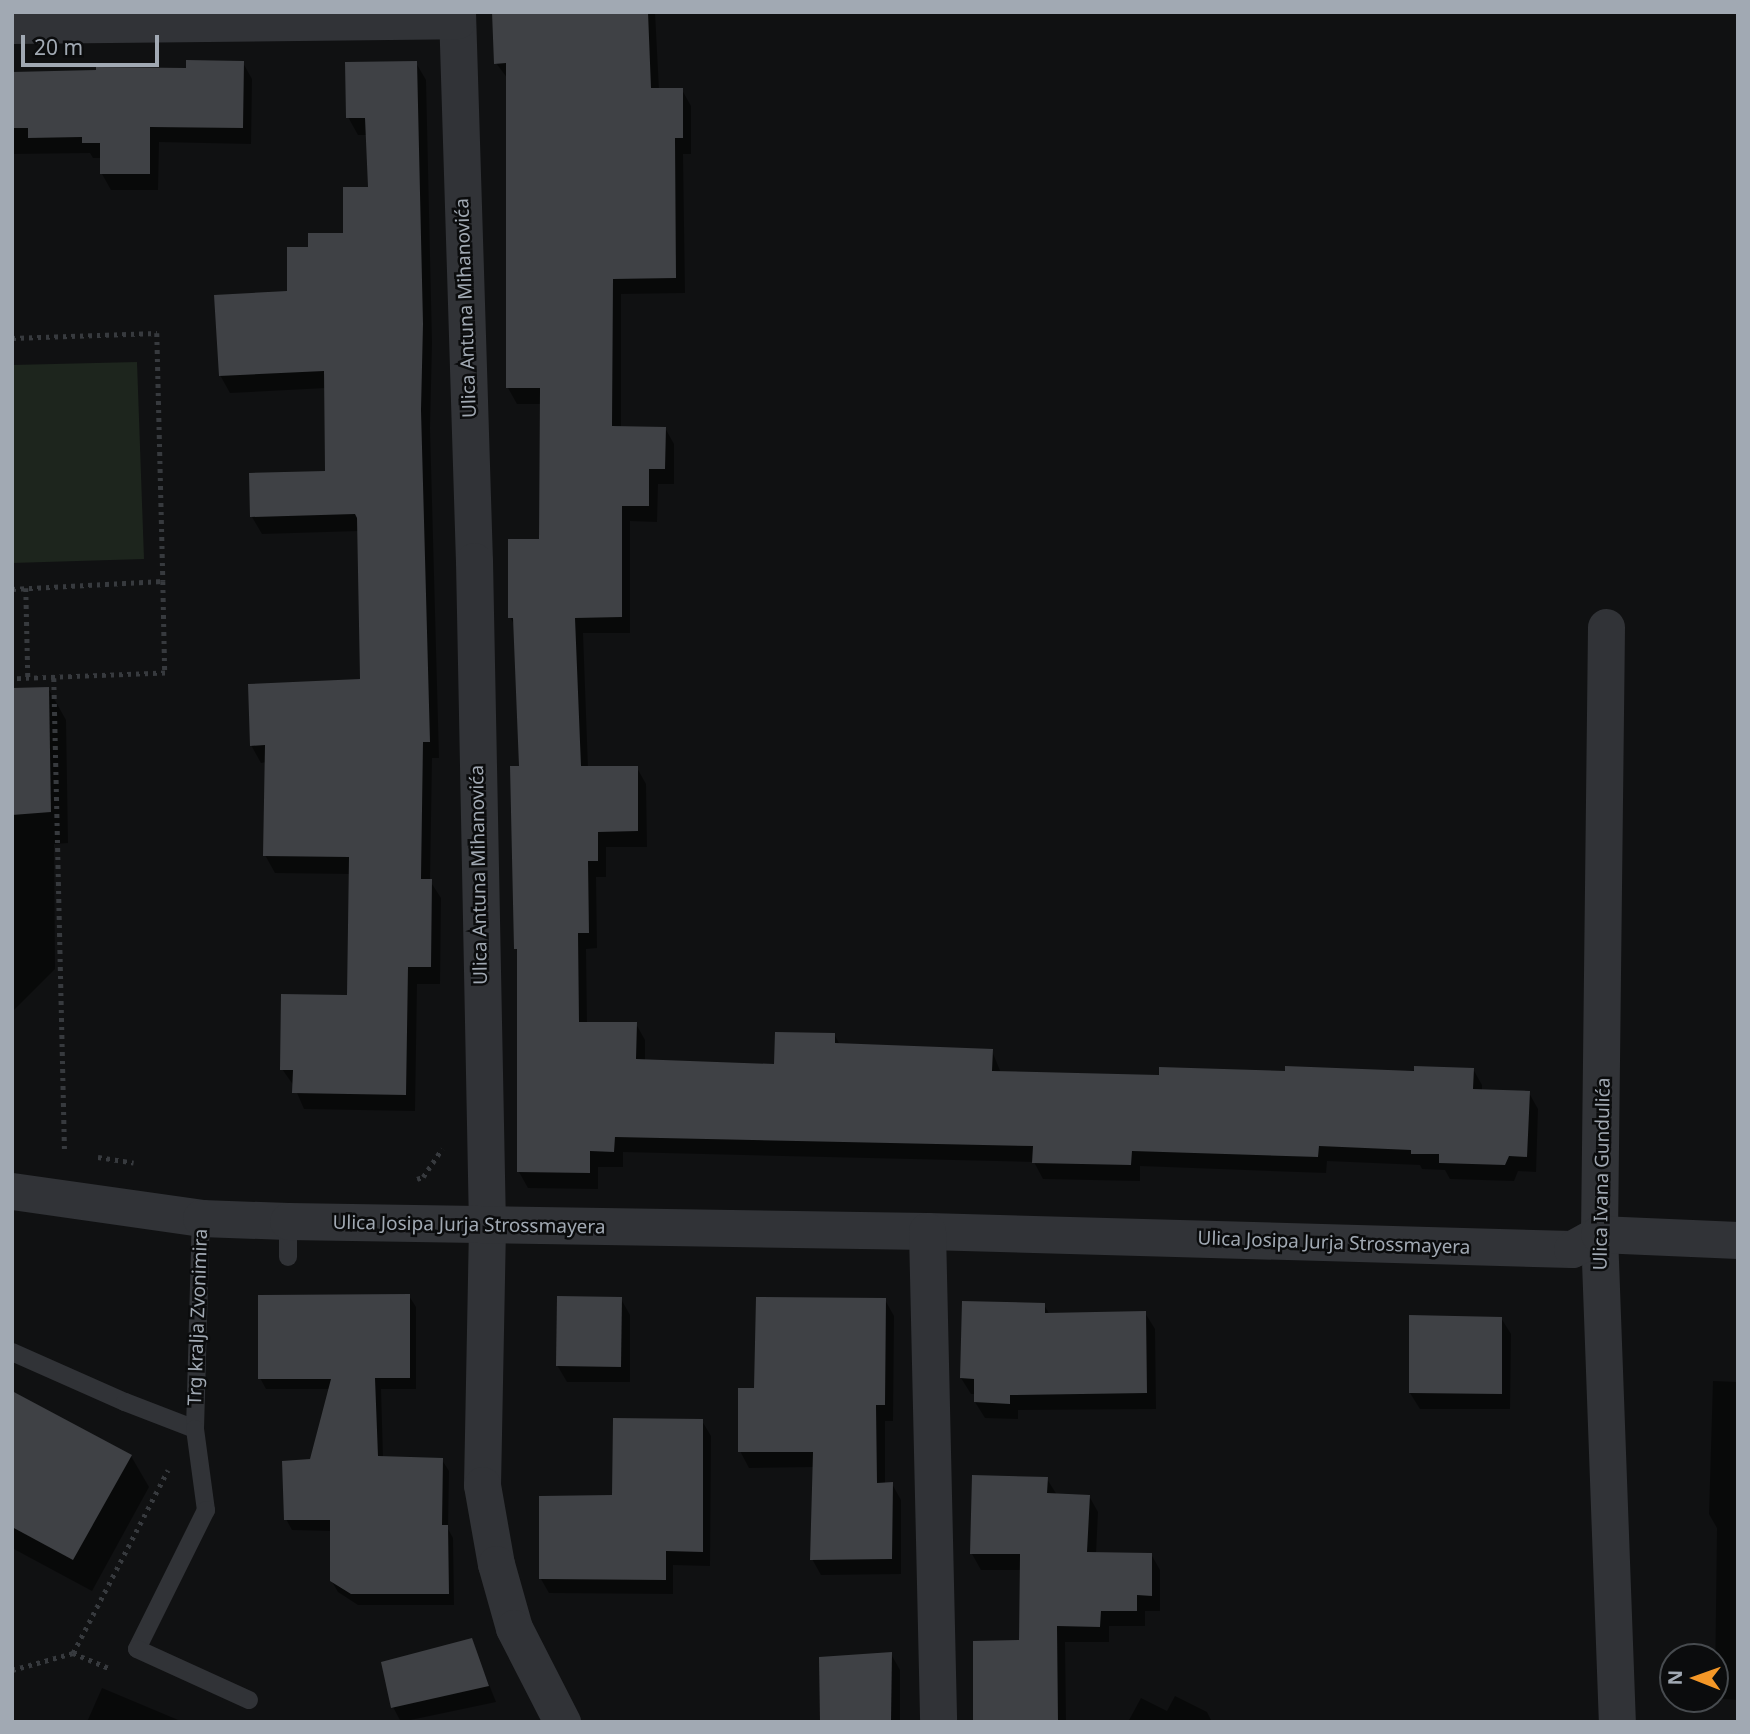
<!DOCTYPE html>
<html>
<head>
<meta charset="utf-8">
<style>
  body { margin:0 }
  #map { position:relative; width:1750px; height:1734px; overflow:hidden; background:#101112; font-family:"Noto Sans",sans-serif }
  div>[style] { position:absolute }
  .green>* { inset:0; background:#1d251d }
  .shadow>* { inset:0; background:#0007 }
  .building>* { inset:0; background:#3f4145 }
  .path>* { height:4.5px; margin-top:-2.25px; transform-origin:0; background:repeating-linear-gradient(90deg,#373a3e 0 3.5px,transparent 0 8.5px) }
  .lane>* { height:18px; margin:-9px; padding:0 9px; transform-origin:9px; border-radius:9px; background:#313337 }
  .street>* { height:37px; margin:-18.5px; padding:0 18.5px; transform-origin:18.5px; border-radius:18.5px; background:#313337 }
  span { translate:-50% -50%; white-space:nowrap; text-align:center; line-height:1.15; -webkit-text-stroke:5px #0b0c0d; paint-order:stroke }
  .street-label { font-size:19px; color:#a1a9b3 }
  .frame { position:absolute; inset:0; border:14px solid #a1a9b3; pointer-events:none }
  .north { position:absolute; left:1659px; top:1643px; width:70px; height:70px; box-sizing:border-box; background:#0b0c0d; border:2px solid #474b4f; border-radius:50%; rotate:271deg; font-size:19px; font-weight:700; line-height:28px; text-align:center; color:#a1a9b3 }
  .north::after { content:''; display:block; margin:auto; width:24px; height:32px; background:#f49727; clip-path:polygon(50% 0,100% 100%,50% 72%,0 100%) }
  .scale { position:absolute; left:21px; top:35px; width:138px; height:32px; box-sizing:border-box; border:4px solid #a1a9b3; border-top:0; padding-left:9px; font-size:21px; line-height:24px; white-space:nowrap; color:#a1a9b3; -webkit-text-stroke:5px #0b0c0d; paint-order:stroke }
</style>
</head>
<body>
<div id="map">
  <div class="green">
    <i style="clip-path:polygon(137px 362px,144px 559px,12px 563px,12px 365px)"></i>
  </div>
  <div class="shadow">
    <i style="clip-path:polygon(494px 12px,655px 12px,659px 90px,682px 90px,691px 106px,691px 154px,683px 154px,685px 293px,621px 294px,621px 428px,665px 428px,674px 444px,674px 484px,658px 484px,657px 522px,630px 521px,630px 633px,583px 633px,588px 768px,637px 768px,646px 784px,647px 847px,606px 847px,606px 877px,596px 877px,597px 948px,586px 949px,587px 1024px,636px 1024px,645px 1040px,645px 1061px,776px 1065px,834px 1034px,840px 1045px,992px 1051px,1001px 1073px,1161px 1077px,1473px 1069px,1482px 1085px,1482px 1091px,1529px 1093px,1538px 1109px,1536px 1172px,1518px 1171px,1514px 1181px,1450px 1179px,1445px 1170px,1422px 1169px,1420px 1165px,1327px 1161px,1326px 1173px,1140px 1166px,1140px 1181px,1043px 1179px,1034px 1162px,623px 1152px,623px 1167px,598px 1167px,598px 1189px,528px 1188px,519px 1172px,519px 954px,516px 948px,520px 768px,515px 626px,510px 617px,541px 541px,542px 404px,517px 404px,508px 388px,508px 79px,496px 63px)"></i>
    <i style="clip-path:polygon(243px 63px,252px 79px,251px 144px,159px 142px,158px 190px,111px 190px,102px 174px,102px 158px,93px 158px,90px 153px,12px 154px,12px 74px,187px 69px)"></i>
    <i style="clip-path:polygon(416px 63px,426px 80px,432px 343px,430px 428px,439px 758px,432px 758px,430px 881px,441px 898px,440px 984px,417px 984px,415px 1111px,304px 1109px,294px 1086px,282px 1069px,349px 997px,351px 874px,275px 873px,265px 855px,266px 762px,261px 763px,251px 745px,362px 680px,359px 531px,262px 534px,252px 517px,327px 473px,326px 388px,230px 393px,220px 375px,289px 293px,310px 249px,344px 234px,369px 188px,368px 135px,358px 135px,348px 117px)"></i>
    <i style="clip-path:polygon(48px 688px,66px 720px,68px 843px,54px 844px,55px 969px,12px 1012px,12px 689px)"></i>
    <i style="clip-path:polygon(409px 1296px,416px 1307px,416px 1389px,381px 1389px,383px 1458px,442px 1460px,449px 1471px,448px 1529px,453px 1538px,454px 1605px,358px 1605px,338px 1592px,331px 1580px,332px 1531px,292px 1530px,286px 1519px,312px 1461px,330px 1389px,266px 1389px,260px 1378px)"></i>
    <i style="clip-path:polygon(621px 1299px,630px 1315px,630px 1382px,567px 1382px,557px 1365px)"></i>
    <i style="clip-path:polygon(885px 1300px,894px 1316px,893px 1421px,885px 1421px,885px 1484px,892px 1484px,901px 1500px,901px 1574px,821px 1575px,812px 1559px,814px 1467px,749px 1468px,740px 1451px,756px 1389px)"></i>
    <i style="clip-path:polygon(1044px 1305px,1050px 1315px,1145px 1313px,1155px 1329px,1156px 1409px,1018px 1410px,1018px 1419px,985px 1418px,975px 1402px,976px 1394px,971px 1394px,961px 1378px)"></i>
    <i style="clip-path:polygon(1501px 1318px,1511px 1334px,1510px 1409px,1420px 1409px,1410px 1393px)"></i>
    <i style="clip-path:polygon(1713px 1381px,1738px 1382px,1738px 1700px,1722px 1699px,1715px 1686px,1717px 1528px,1709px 1514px)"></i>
    <i style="clip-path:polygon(12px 1414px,131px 1456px,149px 1487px,92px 1591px,12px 1548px)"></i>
    <i style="clip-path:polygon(702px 1421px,711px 1436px,710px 1566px,673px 1565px,673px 1594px,549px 1593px,541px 1579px,613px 1497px)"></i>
    <i style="clip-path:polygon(1047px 1479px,1057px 1495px,1089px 1496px,1098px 1512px,1096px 1554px,1151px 1554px,1160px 1570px,1160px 1611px,1145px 1611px,1145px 1626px,1109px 1626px,1109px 1642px,1065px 1642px,1066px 1722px,975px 1722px,1021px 1642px,1021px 1570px,981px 1570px,972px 1554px)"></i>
    <i style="clip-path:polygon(471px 1640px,496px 1702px,401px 1722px,393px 1707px)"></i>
    <i style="clip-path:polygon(891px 1654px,900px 1670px,900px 1722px,822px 1722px)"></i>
    <i style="clip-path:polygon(102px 1688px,183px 1722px,87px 1722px)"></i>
    <i style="clip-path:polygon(1175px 1696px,1207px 1712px,1212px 1722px,1128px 1722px,1141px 1698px,1167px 1711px)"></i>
  </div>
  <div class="building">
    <i style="clip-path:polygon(492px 12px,648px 12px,651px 88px,683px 88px,683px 138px,675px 138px,676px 278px,613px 279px,612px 426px,666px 427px,665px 469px,649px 469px,649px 506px,622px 506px,622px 617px,575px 618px,581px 766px,638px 766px,638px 831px,598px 832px,598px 861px,588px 861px,589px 933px,578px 933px,579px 1022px,637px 1022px,636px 1059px,774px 1064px,775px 1032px,835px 1033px,835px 1043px,993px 1049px,992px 1071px,1159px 1075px,1159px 1067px,1285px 1071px,1285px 1066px,1414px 1071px,1414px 1066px,1474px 1068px,1473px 1089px,1530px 1091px,1527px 1157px,1509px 1156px,1505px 1165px,1439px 1163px,1439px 1154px,1411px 1154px,1411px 1150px,1319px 1146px,1318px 1157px,1132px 1151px,1131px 1165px,1032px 1163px,1033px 1146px,615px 1137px,614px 1152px,590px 1151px,590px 1173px,517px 1172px,517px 949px,514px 949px,510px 766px,519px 766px,513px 618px,508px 618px,508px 539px,539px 539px,540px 388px,506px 388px,506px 63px,494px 64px)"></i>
    <i style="clip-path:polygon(186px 60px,244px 61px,243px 128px,150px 127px,150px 174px,100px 174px,100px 143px,82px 143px,82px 137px,28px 138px,28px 128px,12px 128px,12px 72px,96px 70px,96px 67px,186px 68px)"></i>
    <i style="clip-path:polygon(417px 61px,423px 324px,421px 410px,430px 742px,423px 742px,421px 879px,432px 879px,431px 967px,408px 967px,406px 1095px,292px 1093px,293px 1070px,280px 1070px,281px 994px,347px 995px,349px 857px,263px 856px,265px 745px,250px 746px,248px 684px,360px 679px,357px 518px,355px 514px,250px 517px,249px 473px,325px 471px,324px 371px,219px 376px,214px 295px,287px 291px,287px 247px,308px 247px,308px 233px,343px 233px,343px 187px,368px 187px,365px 118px,346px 118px,345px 62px)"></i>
    <i style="clip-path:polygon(49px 687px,51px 812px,12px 815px,12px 688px)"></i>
    <i style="clip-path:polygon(410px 1294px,410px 1378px,375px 1378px,378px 1456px,443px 1458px,442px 1525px,448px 1525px,449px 1594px,351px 1594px,330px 1581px,330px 1520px,284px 1520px,282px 1461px,310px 1459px,331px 1379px,258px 1379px,258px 1295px)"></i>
    <i style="clip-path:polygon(557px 1296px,622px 1297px,621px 1367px,556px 1366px)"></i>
    <i style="clip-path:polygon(756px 1297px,886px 1298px,885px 1405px,876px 1405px,877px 1483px,893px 1482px,892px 1559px,810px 1560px,813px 1452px,738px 1452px,738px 1388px,754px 1388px)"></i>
    <i style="clip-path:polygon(962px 1301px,1045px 1303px,1045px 1313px,1146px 1311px,1147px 1393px,1010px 1395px,1010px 1404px,974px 1402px,974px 1379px,960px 1378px)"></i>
    <i style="clip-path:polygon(1409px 1315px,1502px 1317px,1502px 1394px,1409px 1393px)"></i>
    <i style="clip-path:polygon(12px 1391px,132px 1455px,73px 1560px,12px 1527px)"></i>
    <i style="clip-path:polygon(613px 1418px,703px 1419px,703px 1552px,666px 1551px,666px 1580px,539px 1579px,539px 1496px,612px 1495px)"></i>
    <i style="clip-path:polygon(972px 1475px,1048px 1477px,1047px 1493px,1090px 1495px,1087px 1552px,1152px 1553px,1152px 1596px,1137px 1595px,1137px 1611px,1101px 1611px,1100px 1627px,1057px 1626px,1058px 1722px,973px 1722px,973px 1641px,1019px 1640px,1020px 1554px,970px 1554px)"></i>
    <i style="clip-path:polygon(472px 1638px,489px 1686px,391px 1708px,381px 1662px)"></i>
    <i style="clip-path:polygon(892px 1652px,891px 1722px,820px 1722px,819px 1657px)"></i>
  </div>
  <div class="path">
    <i style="left:12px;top:338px;width:145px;rotate:-2deg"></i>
    <i style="left:157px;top:333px;width:248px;rotate:88.6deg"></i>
    <i style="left:26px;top:588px;width:91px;rotate:88.7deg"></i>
    <i style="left:12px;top:589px;width:151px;rotate:-3deg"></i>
    <i style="left:163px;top:581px;width:92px;rotate:88.8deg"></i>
    <i style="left:165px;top:673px;width:153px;rotate:177.8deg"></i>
    <i style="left:54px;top:678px;width:475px;rotate:88.7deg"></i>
    <i style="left:98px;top:1157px;width:36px;rotate:9deg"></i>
    <i style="left:417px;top:1179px;width:6px;rotate:-18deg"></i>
    <i style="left:423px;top:1177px;width:34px;rotate:-56deg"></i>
    <i style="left:73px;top:1653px;width:206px;rotate:-62.6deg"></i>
    <i style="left:12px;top:1670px;width:63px;rotate:-15.6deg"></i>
    <i style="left:73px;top:1653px;width:41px;rotate:22.8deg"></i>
  </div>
  <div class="lane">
    <i style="left:288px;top:1221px;width:36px;rotate:90deg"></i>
    <i style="left:12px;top:1352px;width:124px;rotate:23.9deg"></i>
    <i style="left:125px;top:1402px;width:75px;rotate:21.1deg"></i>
    <i style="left:195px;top:1429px;width:211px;rotate:-88.4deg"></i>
    <i style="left:195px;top:1429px;width:82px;rotate:82.3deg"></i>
    <i style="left:206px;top:1510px;width:155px;rotate:116.4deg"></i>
    <i style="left:137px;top:1649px;width:123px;rotate:24.5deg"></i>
  </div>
  <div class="street">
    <i style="left:457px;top:12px;width:549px;rotate:88.23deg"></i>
    <i style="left:474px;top:561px;width:665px;rotate:88.88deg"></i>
    <i style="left:487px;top:1226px;width:259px;rotate:91.1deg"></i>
    <i style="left:482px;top:1485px;width:80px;rotate:80deg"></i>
    <i style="left:496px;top:1564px;width:66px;rotate:74.3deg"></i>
    <i style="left:514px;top:1628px;width:106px;rotate:62.9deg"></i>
    <i style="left:12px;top:25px;width:445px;rotate:-0.6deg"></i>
    <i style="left:1606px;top:627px;width:607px;rotate:90.66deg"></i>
    <i style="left:1599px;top:1234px;width:488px;rotate:87.9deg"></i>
    <i style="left:12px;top:1191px;width:191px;rotate:8.1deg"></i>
    <i style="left:201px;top:1218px;width:87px;rotate:2deg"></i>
    <i style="left:288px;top:1221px;width:639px;rotate:0.9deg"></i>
    <i style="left:927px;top:1231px;width:645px;rotate:1.6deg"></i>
    <i style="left:1572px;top:1249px;width:31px;rotate:-29deg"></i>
    <i style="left:1599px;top:1234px;width:139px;rotate:2.5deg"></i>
    <i style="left:927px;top:1231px;width:491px;rotate:88.7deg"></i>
  </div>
  <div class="street-label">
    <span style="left:466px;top:308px;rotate:-92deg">Ulica Antuna Mihanovića</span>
    <span style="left:479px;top:875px;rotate:-91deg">Ulica Antuna Mihanovića</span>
    <span style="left:1602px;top:1174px;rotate:-89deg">Ulica Ivana Gundulića</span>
    <span style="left:469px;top:1225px;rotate:1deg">Ulica Josipa Jurja Strossmayera</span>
    <span style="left:1334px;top:1243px;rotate:2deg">Ulica Josipa Jurja Strossmayera</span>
    <span style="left:198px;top:1317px;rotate:-88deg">Trg kralja Zvonimira</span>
  </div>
  <div class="frame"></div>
  <div class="north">N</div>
  <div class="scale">20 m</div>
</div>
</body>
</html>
